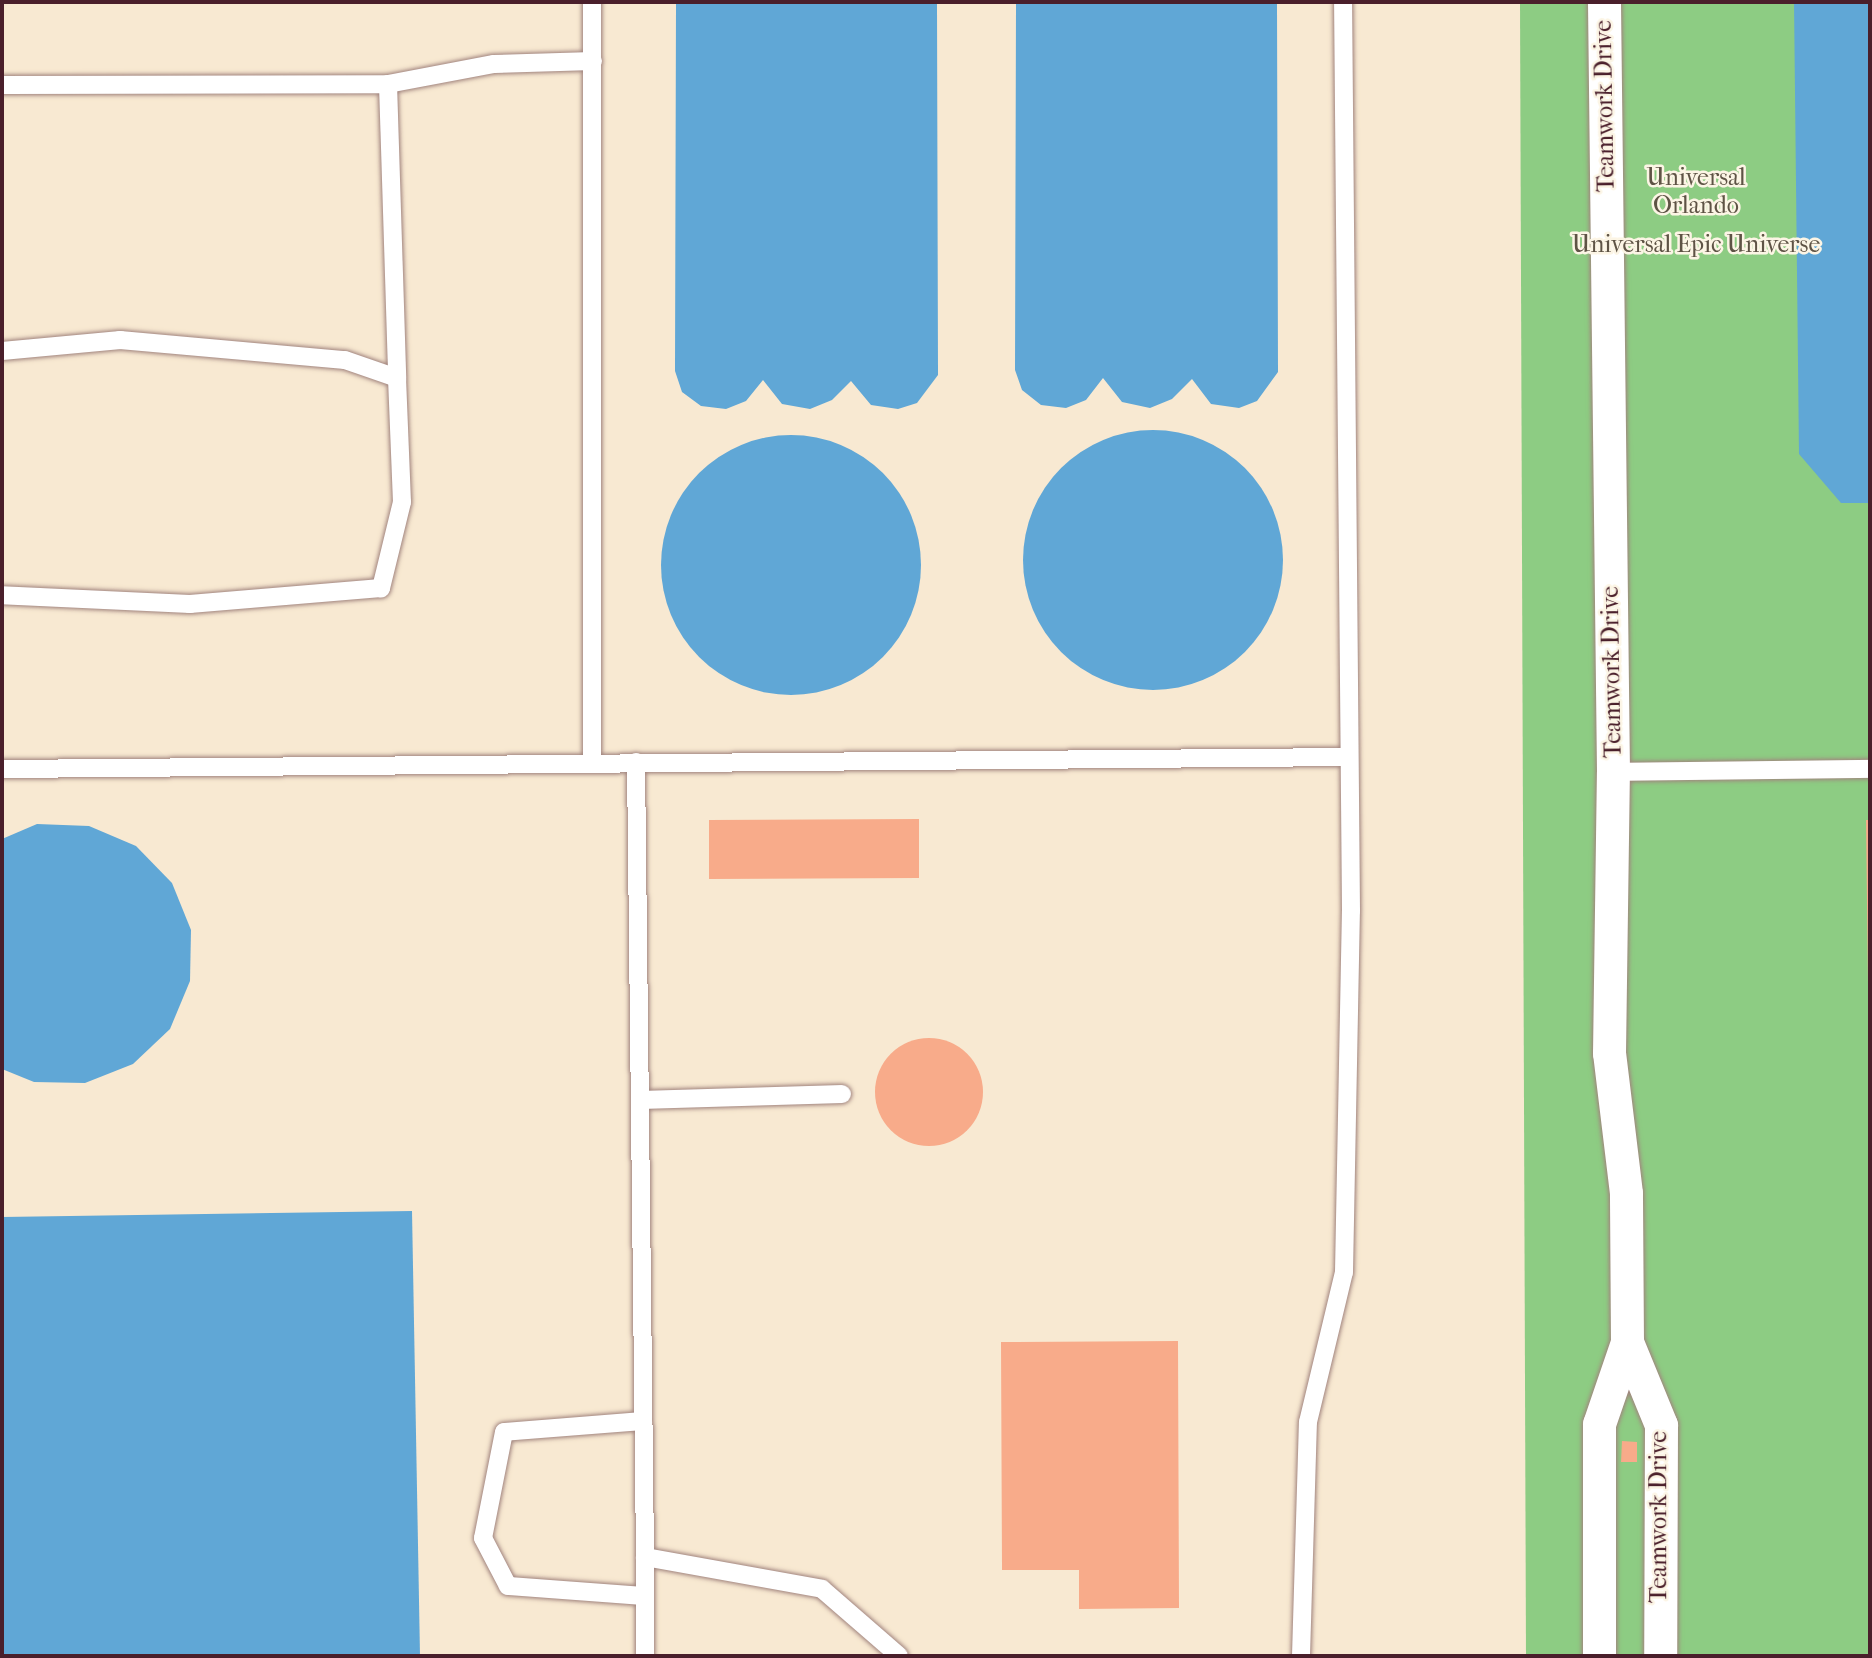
<!DOCTYPE html>
<html>
<head>
<meta charset="utf-8">
<style>
  body { margin:0 }
  #map { position:relative; width:1872px; height:1658px; overflow:hidden; background:#f8e9d2; font-family:"IM FELL French Canon",serif }
  div>[style] { position:absolute }
  .green>* { inset:0; background:#8dcc83 }
  .water>* { inset:0; background:#60a7d6 }
  .round { border-radius:50% }
  .building>* { inset:0; background:#f8ab8a }
  .roads { filter:drop-shadow(0 0 2px #a1847e) drop-shadow(0 0 2px #a1847e) }
  .service>* { height:18px; margin:-9px; padding:0 9px; transform-origin:9px; border-radius:9px; background:#fff }
  .minor>* { height:33px; margin:-16.5px; padding:0 16.5px; transform-origin:16.5px; border-radius:16.5px; background:#fff }
  span { translate:-50% -50%; white-space:nowrap; text-align:center; line-height:1.15; -webkit-text-stroke:5px #fcf5e5; paint-order:stroke }
  .street-label { font-size:24px; color:#4a1f2b }
  .park-label { font-size:24px; color:#5e5345 }
  .frame { position:absolute; inset:0; border:4px solid #4a1f2b; pointer-events:none }
</style>
</head>
<body>
<div id="map">
  <div class="green">
    <i style="clip-path:polygon(1520px 2px,1870px 2px,1870px 1656px,1526px 1656px)"></i>
  </div>
  <div class="water">
    <i style="clip-path:polygon(676px 2px,937px 2px,938px 375px,917px 403px,898px 409px,871px 405px,851px 381px,832px 400px,810px 409px,782px 404px,763px 380px,746px 401px,726px 409px,701px 406px,682px 392px,675px 371px)"></i>
    <i style="clip-path:polygon(1016px 2px,1277px 2px,1278px 372px,1257px 401px,1239px 408px,1211px 404px,1192px 379px,1172px 399px,1150px 408px,1122px 402px,1103px 378px,1086px 400px,1066px 408px,1041px 405px,1022px 390px,1015px 370px)"></i>
    <i style="clip-path:polygon(1794px 2px,1870px 2px,1870px 503px,1841px 503px,1799px 454px)"></i>
    <i class="round" style="left:1023px;top:430px;width:260px;height:260px"></i>
    <i class="round" style="left:661px;top:435px;width:260px;height:260px"></i>
    <i style="clip-path:polygon(37px 824px,89px 826px,136px 846px,172px 883px,191px 930px,190px 981px,170px 1029px,133px 1064px,85px 1083px,34px 1082px,2px 1069px,2px 839px)"></i>
    <i style="clip-path:polygon(412px 1211px,420px 1656px,2px 1656px,2px 1217px)"></i>
  </div>
  <div class="building">
    <i style="clip-path:polygon(919px 819px,919px 878px,709px 879px,709px 820px)"></i>
    <i style="clip-path:polygon(1866px 820px,1870px 820px,1870px 984px,1868px 984px)"></i>
    <i class="round" style="left:875px;top:1038px;width:108px;height:108px"></i>
    <i style="clip-path:polygon(1178px 1341px,1179px 1608px,1079px 1609px,1079px 1570px,1002px 1570px,1001px 1342px)"></i>
    <i style="clip-path:polygon(1622px 1441px,1637px 1442px,1637px 1462px,1621px 1462px)"></i>
  </div>
  <div class="roads">
    <div class="service">
      <i style="left:388px;top:84px;width:108px;rotate:-10.7deg"></i>
      <i style="left:494px;top:64px;width:99px;rotate:-1.7deg"></i>
      <i style="left:2px;top:85px;width:386px;rotate:-0.1deg"></i>
      <i style="left:388px;top:84px;width:294px;rotate:88.2deg"></i>
      <i style="left:2px;top:351px;width:119px;rotate:-5.3deg"></i>
      <i style="left:120px;top:340px;width:226px;rotate:5.1deg"></i>
      <i style="left:345px;top:360px;width:55px;rotate:19.1deg"></i>
      <i style="left:397px;top:378px;width:124px;rotate:87.7deg"></i>
      <i style="left:402px;top:502px;width:89px;rotate:103.7deg"></i>
      <i style="left:381px;top:588px;width:192px;rotate:175.2deg"></i>
      <i style="left:190px;top:604px;width:188px;rotate:-177.3deg"></i>
      <i style="left:592px;top:762px;width:760px;rotate:-90deg"></i>
      <i style="left:636px;top:762px;width:795px;rotate:89.35deg"></i>
      <i style="left:645px;top:1557px;width:180px;rotate:10.2deg"></i>
      <i style="left:822px;top:1589px;width:102px;rotate:41deg"></i>
      <i style="left:2px;top:769px;width:1347px;rotate:-0.51deg"></i>
      <i style="left:1613px;top:772px;width:257px;rotate:-0.7deg"></i>
      <i style="left:641px;top:1100px;width:201px;rotate:-1.7deg"></i>
      <i style="left:643px;top:1421px;width:139px;rotate:175.5deg"></i>
      <i style="left:504px;top:1432px;width:108px;rotate:101.2deg"></i>
      <i style="left:483px;top:1538px;width:54px;rotate:62.5deg"></i>
      <i style="left:508px;top:1586px;width:137px;rotate:4.2deg"></i>
      <i style="left:645px;top:1557px;width:99px;rotate:90deg"></i>
      <i style="left:1301px;top:1656px;width:234px;rotate:-88.3deg"></i>
      <i style="left:1308px;top:1422px;width:154px;rotate:-76.5deg"></i>
      <i style="left:1344px;top:1272px;width:361px;rotate:-88.9deg"></i>
      <i style="left:1351px;top:911px;width:909px;rotate:-90.5deg"></i>
    </div>
    <div class="minor">
      <i style="left:1627px;top:1342px;width:90px;rotate:67.7deg"></i>
      <i style="left:1661px;top:1425px;width:231px;rotate:90.2deg"></i>
      <i style="left:1599px;top:1656px;width:232px;rotate:-90deg"></i>
      <i style="left:1599px;top:1424px;width:87px;rotate:-71.1deg"></i>
      <i style="left:1627px;top:1342px;width:149px;rotate:-90.4deg"></i>
      <i style="left:1626px;top:1193px;width:141px;rotate:-96.9deg"></i>
      <i style="left:1609px;top:1053px;width:281px;rotate:-89.2deg"></i>
      <i style="left:1613px;top:772px;width:770px;rotate:-90.67deg"></i>
    </div>
  </div>
  <div class="street-label">
    <span style="left:1605px;top:106px;rotate:-91deg">Teamwork Drive</span>
    <span style="left:1612px;top:672px;rotate:-91deg">Teamwork Drive</span>
    <span style="left:1659px;top:1517px;rotate:-90deg">Teamwork Drive</span>
  </div>
  <div class="park-label">
    <span style="left:1696px;top:192px">Universal<br>Orlando</span>
    <span style="left:1696px;top:245px">Universal Epic Universe</span>
  </div>
  <div class="frame"></div>
</div>
</body>
</html>
